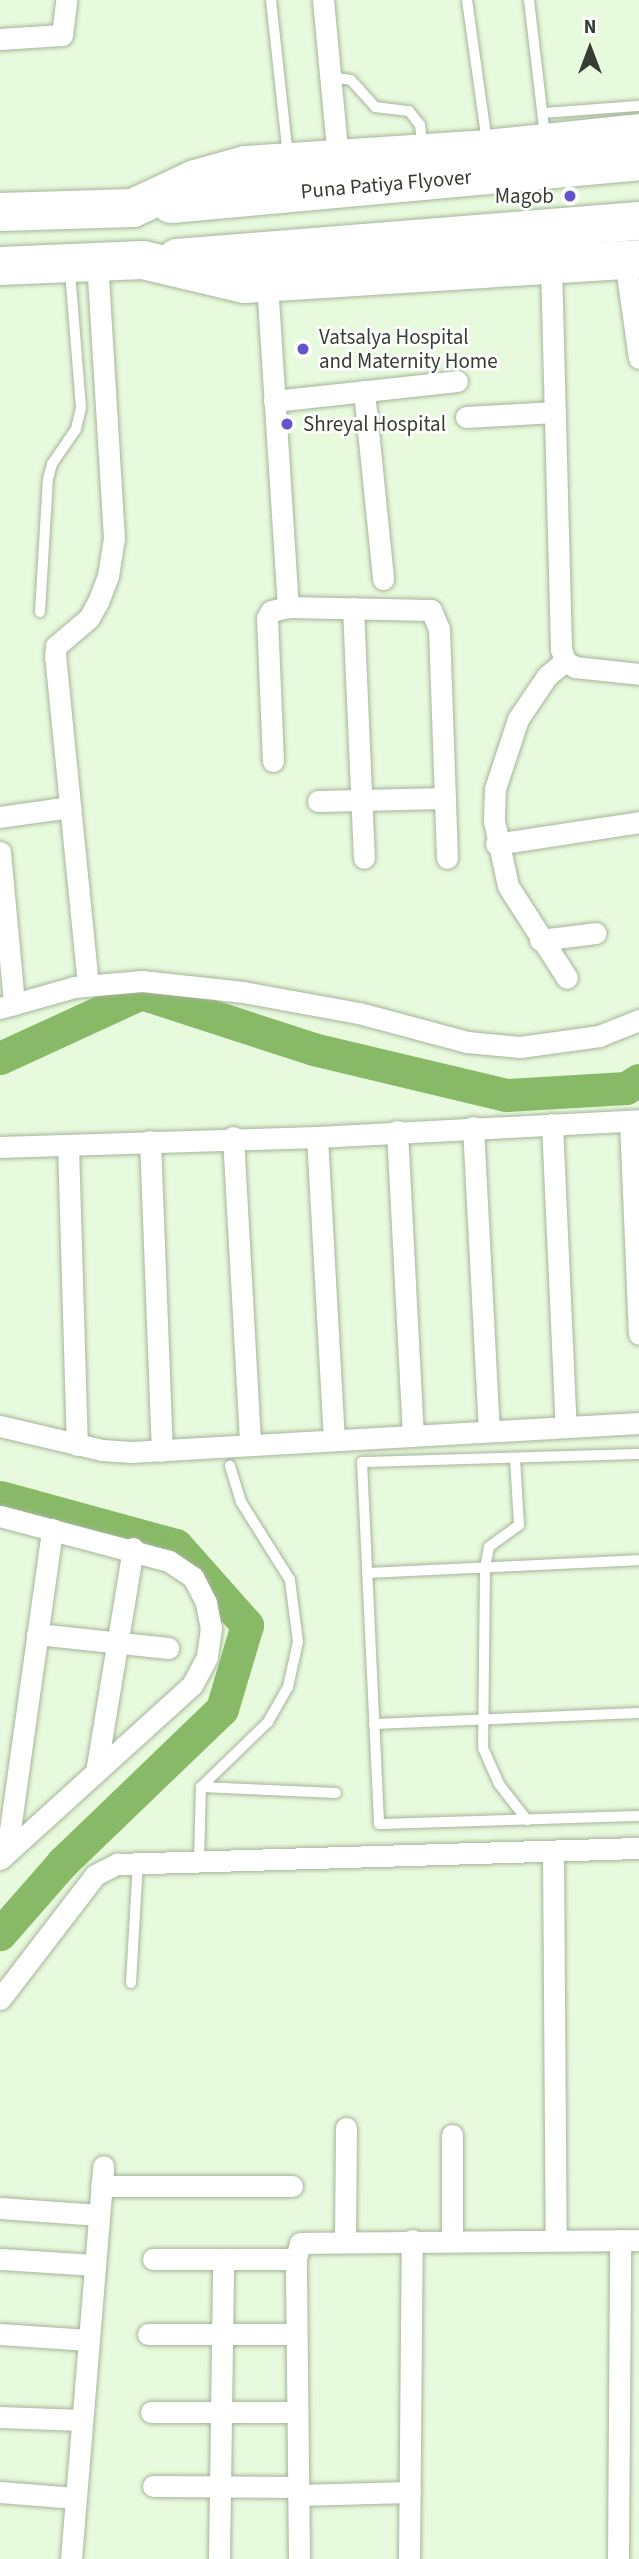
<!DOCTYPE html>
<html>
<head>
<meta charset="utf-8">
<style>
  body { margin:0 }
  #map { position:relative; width:639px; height:2559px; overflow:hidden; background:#e8fadd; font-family:"Source Sans 3",sans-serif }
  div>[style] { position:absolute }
  .river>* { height:33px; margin:-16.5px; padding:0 16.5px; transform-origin:16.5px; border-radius:16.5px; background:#88b966 }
  .roads { filter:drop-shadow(0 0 2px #a4b59a) drop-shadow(0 0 2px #a4b59a) }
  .lane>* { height:10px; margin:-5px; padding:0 5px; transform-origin:5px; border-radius:5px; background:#fff }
  .street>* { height:21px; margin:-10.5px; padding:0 10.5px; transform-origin:10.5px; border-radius:10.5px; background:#fff }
  .highway>* { height:38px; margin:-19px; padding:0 19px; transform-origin:19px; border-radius:19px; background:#fff }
  .dots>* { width:19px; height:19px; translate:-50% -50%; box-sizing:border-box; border:4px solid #fff; border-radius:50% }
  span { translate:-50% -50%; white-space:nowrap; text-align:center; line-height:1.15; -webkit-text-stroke:5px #fff; paint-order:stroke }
  .street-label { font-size:21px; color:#363d32 }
  .poi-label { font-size:21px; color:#363d32 }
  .right { translate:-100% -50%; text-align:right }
  .left { translate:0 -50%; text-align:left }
  .north { position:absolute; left:555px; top:14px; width:70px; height:70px; -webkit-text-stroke:5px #fff; paint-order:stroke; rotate:0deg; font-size:19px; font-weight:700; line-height:28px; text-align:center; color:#363d32 }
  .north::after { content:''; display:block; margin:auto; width:24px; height:32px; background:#363d32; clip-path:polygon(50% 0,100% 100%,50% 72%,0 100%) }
</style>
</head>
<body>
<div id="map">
  <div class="river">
    <i style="left:0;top:1058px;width:155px;rotate:-24.7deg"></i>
    <i style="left:141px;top:993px;width:181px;rotate:18deg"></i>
    <i style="left:313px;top:1049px;width:198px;rotate:13.4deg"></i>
    <i style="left:506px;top:1095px;width:120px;rotate:-3.3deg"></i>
    <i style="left:626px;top:1088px;width:15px;rotate:-32deg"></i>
    <i style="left:0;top:1497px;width:182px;rotate:15.3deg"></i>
    <i style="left:176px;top:1545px;width:107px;rotate:48.4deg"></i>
    <i style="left:247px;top:1625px;width:88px;rotate:106.6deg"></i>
    <i style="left:222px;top:1709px;width:221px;rotate:136.1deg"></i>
    <i style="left:63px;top:1862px;width:96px;rotate:131.2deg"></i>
  </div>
  <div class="roads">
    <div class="lane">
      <i style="left:271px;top:0;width:157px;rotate:83.8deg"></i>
      <i style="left:467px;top:0;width:144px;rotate:82deg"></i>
      <i style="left:529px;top:0;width:138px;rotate:83.3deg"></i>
      <i style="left:330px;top:77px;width:21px;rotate:8deg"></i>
      <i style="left:351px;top:80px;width:36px;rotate:48deg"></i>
      <i style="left:375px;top:107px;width:34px;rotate:7deg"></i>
      <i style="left:409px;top:111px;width:18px;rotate:52deg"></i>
      <i style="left:420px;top:125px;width:23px;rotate:83deg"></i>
      <i style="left:543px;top:113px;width:96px;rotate:-4.2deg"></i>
      <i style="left:40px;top:612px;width:133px;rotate:-86.6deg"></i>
      <i style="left:48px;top:479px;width:16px;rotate:-75deg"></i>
      <i style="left:52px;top:464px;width:42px;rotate:-55.6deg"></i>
      <i style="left:76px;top:429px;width:22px;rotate:-77deg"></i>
      <i style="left:81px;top:408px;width:137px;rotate:-94.6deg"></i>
      <i style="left:639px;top:1454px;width:277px;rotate:178.3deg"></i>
      <i style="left:362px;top:1462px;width:362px;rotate:87.3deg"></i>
      <i style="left:379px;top:1824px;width:260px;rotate:-1.8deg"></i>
      <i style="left:515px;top:1459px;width:66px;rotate:86.5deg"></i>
      <i style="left:519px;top:1525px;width:37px;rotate:144deg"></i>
      <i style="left:489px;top:1547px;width:20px;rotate:101deg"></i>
      <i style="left:485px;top:1567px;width:181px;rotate:90.6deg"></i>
      <i style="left:483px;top:1748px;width:39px;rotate:66deg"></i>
      <i style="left:499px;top:1784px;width:46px;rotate:52.1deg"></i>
      <i style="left:367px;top:1573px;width:272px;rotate:-2.7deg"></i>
      <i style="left:374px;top:1724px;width:265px;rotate:-2.4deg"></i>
      <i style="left:201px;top:1787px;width:135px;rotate:2.5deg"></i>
      <i style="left:199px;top:1861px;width:74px;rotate:-88.5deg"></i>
      <i style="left:201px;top:1787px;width:93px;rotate:-44.1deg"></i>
      <i style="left:268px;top:1722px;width:40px;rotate:-60.3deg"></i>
      <i style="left:288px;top:1687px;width:46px;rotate:-77.5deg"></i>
      <i style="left:298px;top:1642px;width:63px;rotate:-97.4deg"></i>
      <i style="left:290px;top:1580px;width:92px;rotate:-122.1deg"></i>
      <i style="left:241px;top:1502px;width:38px;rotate:-107deg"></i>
      <i style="left:131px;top:1983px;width:122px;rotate:-86.7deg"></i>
    </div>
    <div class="street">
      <i style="left:323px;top:0;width:160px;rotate:84.6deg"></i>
      <i style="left:0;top:39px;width:62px;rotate:-3.7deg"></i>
      <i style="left:62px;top:35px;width:35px;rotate:-83deg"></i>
      <i style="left:625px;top:260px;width:99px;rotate:81.9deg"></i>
      <i style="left:551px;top:266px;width:383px;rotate:88.5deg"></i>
      <i style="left:561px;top:649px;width:13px;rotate:72deg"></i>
      <i style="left:565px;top:661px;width:12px;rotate:31deg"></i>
      <i style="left:575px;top:667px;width:64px;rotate:6.2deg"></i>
      <i style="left:267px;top:283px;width:325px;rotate:86.3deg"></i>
      <i style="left:364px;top:391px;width:189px;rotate:84.2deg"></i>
      <i style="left:274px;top:401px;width:184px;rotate:-6.2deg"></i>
      <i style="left:466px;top:417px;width:89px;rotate:-3.2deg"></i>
      <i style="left:353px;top:608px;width:250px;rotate:87.5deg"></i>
      <i style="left:565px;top:661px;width:23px;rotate:140deg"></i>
      <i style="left:547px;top:676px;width:52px;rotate:124deg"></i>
      <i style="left:518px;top:719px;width:74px;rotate:108.2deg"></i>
      <i style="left:495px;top:789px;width:32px;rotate:92deg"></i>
      <i style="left:494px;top:821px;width:66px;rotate:77.8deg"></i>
      <i style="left:508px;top:886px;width:109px;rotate:57.3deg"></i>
      <i style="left:273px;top:761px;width:143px;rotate:-92.4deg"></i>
      <i style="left:267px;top:618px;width:8px;rotate:-60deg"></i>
      <i style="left:271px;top:611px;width:17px;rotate:-13deg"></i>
      <i style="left:288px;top:607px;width:143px;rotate:1.2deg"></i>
      <i style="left:431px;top:610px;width:21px;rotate:67deg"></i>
      <i style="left:439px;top:629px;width:229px;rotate:88deg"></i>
      <i style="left:318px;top:801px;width:127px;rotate:-1.4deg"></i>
      <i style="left:0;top:817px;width:71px;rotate:-8.1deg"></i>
      <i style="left:496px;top:844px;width:145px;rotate:-8.7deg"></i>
      <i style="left:0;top:852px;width:153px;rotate:84.7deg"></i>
      <i style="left:540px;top:940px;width:56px;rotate:-7.1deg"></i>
      <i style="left:88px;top:985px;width:330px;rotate:-95.7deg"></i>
      <i style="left:55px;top:657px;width:11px;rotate:-85deg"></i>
      <i style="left:56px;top:646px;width:43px;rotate:-40.3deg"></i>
      <i style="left:89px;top:618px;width:18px;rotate:-61deg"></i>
      <i style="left:98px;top:602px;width:28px;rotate:-69deg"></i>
      <i style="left:108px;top:576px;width:38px;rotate:-81deg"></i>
      <i style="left:114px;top:538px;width:277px;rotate:-93.5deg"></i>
      <i style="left:0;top:1008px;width:77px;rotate:-15.8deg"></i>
      <i style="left:74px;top:987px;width:68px;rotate:-5deg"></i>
      <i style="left:142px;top:981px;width:102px;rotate:6.2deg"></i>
      <i style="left:243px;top:992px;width:118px;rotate:10.3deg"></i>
      <i style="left:359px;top:1013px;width:112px;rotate:15deg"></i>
      <i style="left:467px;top:1042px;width:53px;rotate:5.4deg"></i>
      <i style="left:520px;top:1047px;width:80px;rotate:-7.9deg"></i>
      <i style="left:599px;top:1036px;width:43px;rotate:-21.8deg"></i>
      <i style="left:630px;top:1121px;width:213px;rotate:87.6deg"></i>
      <i style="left:552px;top:1124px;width:303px;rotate:87.4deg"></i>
      <i style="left:473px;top:1127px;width:304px;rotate:87deg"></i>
      <i style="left:397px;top:1131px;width:304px;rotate:87deg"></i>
      <i style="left:233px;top:1137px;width:306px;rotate:86.8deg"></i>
      <i style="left:317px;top:1137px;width:302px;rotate:86.8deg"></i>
      <i style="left:150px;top:1141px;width:310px;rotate:87.8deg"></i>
      <i style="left:68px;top:1145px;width:300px;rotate:88.3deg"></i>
      <i style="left:0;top:1147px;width:317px;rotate:-1.8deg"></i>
      <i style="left:317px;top:1137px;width:322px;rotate:-3deg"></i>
      <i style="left:0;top:1426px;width:105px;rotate:13.2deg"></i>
      <i style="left:102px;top:1450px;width:29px;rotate:4deg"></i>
      <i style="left:131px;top:1452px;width:509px;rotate:-3.27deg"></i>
      <i style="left:0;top:1516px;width:175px;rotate:14.9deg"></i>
      <i style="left:169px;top:1561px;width:29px;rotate:34deg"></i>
      <i style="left:193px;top:1577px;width:29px;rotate:63deg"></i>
      <i style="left:206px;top:1603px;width:25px;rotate:79deg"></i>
      <i style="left:211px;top:1628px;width:29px;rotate:98deg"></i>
      <i style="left:207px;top:1657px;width:32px;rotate:118deg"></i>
      <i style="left:192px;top:1685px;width:259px;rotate:137.8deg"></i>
      <i style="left:37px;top:1634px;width:132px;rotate:6.1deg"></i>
      <i style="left:96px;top:1772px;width:227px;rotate:-80.6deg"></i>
      <i style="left:7px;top:1851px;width:325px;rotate:-82deg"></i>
      <i style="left:553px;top:1851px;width:387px;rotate:89.6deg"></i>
      <i style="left:0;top:1999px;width:156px;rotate:-52.5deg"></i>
      <i style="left:95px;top:1875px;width:25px;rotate:-27deg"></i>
      <i style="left:117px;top:1864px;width:522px;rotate:-1.76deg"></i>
      <i style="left:452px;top:2135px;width:105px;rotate:90deg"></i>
      <i style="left:101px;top:2186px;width:191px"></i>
      <i style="left:0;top:2208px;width:99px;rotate:4deg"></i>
      <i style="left:345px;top:2240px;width:112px;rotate:-89.5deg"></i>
      <i style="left:1px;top:2259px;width:94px;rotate:3.7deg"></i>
      <i style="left:153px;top:2259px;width:143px"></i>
      <i style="left:0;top:2334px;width:88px;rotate:3.9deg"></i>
      <i style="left:148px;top:2334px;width:148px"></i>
      <i style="left:151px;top:2412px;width:146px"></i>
      <i style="left:0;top:2417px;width:82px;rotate:2.1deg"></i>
      <i style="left:153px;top:2486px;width:145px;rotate:0.4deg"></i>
      <i style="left:0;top:2492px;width:75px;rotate:4.6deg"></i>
      <i style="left:298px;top:2495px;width:112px;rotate:-1.5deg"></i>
      <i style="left:71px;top:2559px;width:394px;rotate:-85.3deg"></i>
      <i style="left:219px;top:2559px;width:300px;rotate:-89.2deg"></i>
      <i style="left:299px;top:2559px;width:300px;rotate:-90.6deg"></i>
      <i style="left:296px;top:2259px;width:16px;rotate:-76deg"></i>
      <i style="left:300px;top:2243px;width:339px;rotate:-0.5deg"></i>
      <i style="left:409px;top:2559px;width:319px;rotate:-89.5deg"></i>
      <i style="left:618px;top:2559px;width:319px;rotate:-89.6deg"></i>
    </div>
    <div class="highway">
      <i style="left:171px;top:204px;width:470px;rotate:-5.2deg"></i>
      <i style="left:0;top:212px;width:133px;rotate:-1.7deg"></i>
      <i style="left:133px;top:208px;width:68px;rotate:-25.1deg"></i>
      <i style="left:195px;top:179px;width:53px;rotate:-15.4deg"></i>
      <i style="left:246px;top:165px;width:243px;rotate:-3.8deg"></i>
      <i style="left:488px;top:149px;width:152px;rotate:-6deg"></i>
      <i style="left:177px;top:258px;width:463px;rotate:-4.6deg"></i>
      <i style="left:0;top:266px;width:143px;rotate:-2.4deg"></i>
      <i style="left:143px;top:260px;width:104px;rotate:13.4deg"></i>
      <i style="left:244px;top:284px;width:396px;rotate:-3.6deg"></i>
    </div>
  </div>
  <div class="dots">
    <i style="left:570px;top:196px;background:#6255ce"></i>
    <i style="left:303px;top:349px;background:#6255ce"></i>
    <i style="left:287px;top:424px;background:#6255ce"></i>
  </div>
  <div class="street-label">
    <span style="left:386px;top:184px;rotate:-5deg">Puna Patiya Flyover</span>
  </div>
  <div class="poi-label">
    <span class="right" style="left:554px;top:196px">Magob</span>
    <span class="left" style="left:319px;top:349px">Vatsalya Hospital<br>and Maternity Home</span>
    <span class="left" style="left:303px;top:424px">Shreyal Hospital</span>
  </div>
  <div class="north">N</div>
</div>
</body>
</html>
